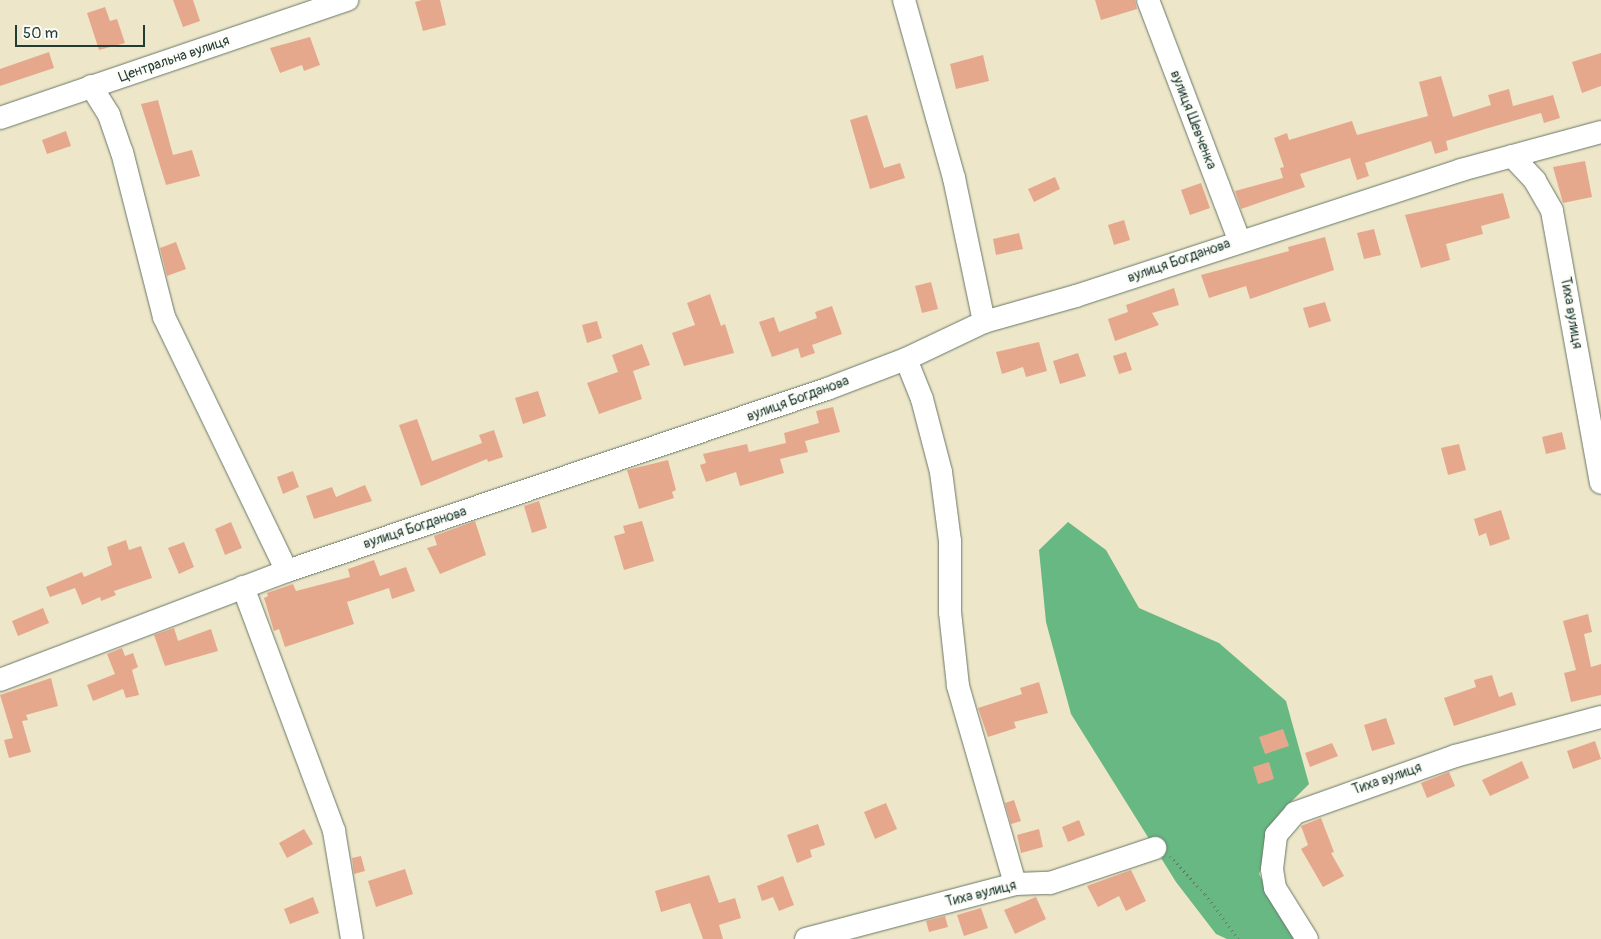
<!DOCTYPE html>
<html>
<head>
<meta charset="utf-8">
<style>
  body { margin:0 }
  #map { position:relative; width:1601px; height:939px; overflow:hidden; background:#ede6c8; font-family:Pangolin,sans-serif }
  div>[style] { position:absolute }
  .forest>* { inset:0; background:#68b883 }
  .building>* { inset:0; background:#e6a88d }
  .path>* { height:3px; margin-top:-1.5px; transform-origin:0; background:repeating-linear-gradient(90deg,#677868 0 1px,transparent 0 5px) }
  .roads { filter:drop-shadow(0 0 1px #677868) drop-shadow(0 0 1px #677868) }
  .minor>* { height:22px; margin:-11px; padding:0 11px; transform-origin:11px; border-radius:11px; background:#fff }
  span { translate:-50% -50%; white-space:nowrap; text-align:center; line-height:1.15; -webkit-text-stroke:4.5px #fdfcf7; paint-order:stroke }
  .street-label { font-size:14px; color:#1f3d34 }
  .scale { position:absolute; left:15px; top:25px; width:130px; height:22px; box-sizing:border-box; border:2px solid #1f3d34; border-top:0; padding-left:6px; font-size:15px; line-height:18px; white-space:nowrap; color:#1f3d34; -webkit-text-stroke:4px #fdfcf7; paint-order:stroke }
</style>
</head>
<body>
<div id="map">
  <div class="forest">
    <i style="clip-path:polygon(1068px 522px,1106px 550px,1139px 608px,1219px 643px,1286px 701px,1309px 784px,1279px 814px,1259px 874px,1294px 939px,1227px 939px,1216px 934px,1176px 882px,1071px 714px,1046px 622px,1039px 550px)"></i>
  </div>
  <div class="building">
    <i style="clip-path:polygon(173px 0,193px 0,200px 21px,183px 27px)"></i>
    <i style="clip-path:polygon(422px 0,440px 0,446px 25px,423px 31px,415px 2px)"></i>
    <i style="clip-path:polygon(1095px 0,1135px 0,1137px 9px,1101px 20px)"></i>
    <i style="clip-path:polygon(105px 7px,110px 21px,117px 19px,125px 43px,99px 50px,87px 13px)"></i>
    <i style="clip-path:polygon(310px 37px,320px 65px,304px 71px,302px 65px,280px 73px,270px 48px)"></i>
    <i style="clip-path:polygon(49px 52px,54px 68px,0 86px,0 69px)"></i>
    <i style="clip-path:polygon(1601px 53px,1601px 86px,1582px 93px,1572px 62px)"></i>
    <i style="clip-path:polygon(983px 55px,989px 81px,956px 89px,950px 64px)"></i>
    <i style="clip-path:polygon(1441px 76px,1453px 117px,1491px 105px,1488px 95px,1509px 89px,1513px 106px,1553px 95px,1560px 118px,1544px 123px,1541px 113px,1485px 129px,1446px 141px,1448px 150px,1435px 154px,1431px 141px,1365px 163px,1369px 176px,1357px 180px,1350px 158px,1300px 174px,1305px 187px,1241px 209px,1235px 191px,1283px 178px,1280px 168px,1284px 167px,1274px 138px,1287px 133px,1289px 140px,1352px 121px,1357px 135px,1428px 116px,1419px 82px)"></i>
    <i style="clip-path:polygon(158px 100px,173px 155px,192px 150px,200px 176px,166px 185px,141px 104px)"></i>
    <i style="clip-path:polygon(867px 115px,884px 168px,900px 163px,905px 178px,870px 189px,850px 120px)"></i>
    <i style="clip-path:polygon(66px 131px,71px 146px,47px 154px,42px 140px)"></i>
    <i style="clip-path:polygon(1585px 161px,1592px 197px,1563px 203px,1553px 167px)"></i>
    <i style="clip-path:polygon(1055px 177px,1060px 189px,1034px 202px,1028px 189px)"></i>
    <i style="clip-path:polygon(1201px 183px,1210px 208px,1190px 215px,1181px 190px)"></i>
    <i style="clip-path:polygon(1503px 193px,1510px 218px,1481px 226px,1483px 234px,1446px 244px,1450px 260px,1421px 268px,1405px 215px)"></i>
    <i style="clip-path:polygon(1124px 220px,1130px 240px,1114px 245px,1108px 225px)"></i>
    <i style="clip-path:polygon(1374px 229px,1381px 255px,1364px 259px,1357px 233px)"></i>
    <i style="clip-path:polygon(1019px 233px,1023px 249px,996px 255px,993px 239px)"></i>
    <i style="clip-path:polygon(1325px 237px,1334px 270px,1250px 299px,1246px 286px,1209px 298px,1201px 275px,1289px 251px,1288px 247px)"></i>
    <i style="clip-path:polygon(176px 242px,186px 269px,167px 276px,160px 248px)"></i>
    <i style="clip-path:polygon(931px 282px,938px 309px,922px 313px,915px 286px)"></i>
    <i style="clip-path:polygon(1174px 288px,1179px 305px,1152px 313px,1159px 325px,1115px 341px,1108px 319px,1128px 312px,1126px 305px)"></i>
    <i style="clip-path:polygon(710px 294px,721px 326px,725px 324px,734px 353px,684px 366px,672px 333px,695px 325px,687px 303px)"></i>
    <i style="clip-path:polygon(1325px 302px,1331px 321px,1309px 328px,1303px 308px)"></i>
    <i style="clip-path:polygon(832px 306px,842px 334px,812px 345px,815px 353px,801px 358px,798px 348px,772px 357px,759px 322px,774px 317px,779px 332px,817px 318px,815px 312px)"></i>
    <i style="clip-path:polygon(597px 321px,602px 338px,587px 343px,582px 325px)"></i>
    <i style="clip-path:polygon(1039px 342px,1047px 371px,1026px 377px,1023px 367px,1002px 374px,996px 352px)"></i>
    <i style="clip-path:polygon(642px 344px,650px 365px,633px 371px,642px 399px,599px 414px,587px 383px,618px 372px,612px 355px)"></i>
    <i style="clip-path:polygon(1126px 352px,1132px 370px,1119px 374px,1113px 356px)"></i>
    <i style="clip-path:polygon(1078px 353px,1086px 376px,1060px 384px,1053px 361px)"></i>
    <i style="clip-path:polygon(538px 391px,546px 416px,523px 424px,515px 398px)"></i>
    <i style="clip-path:polygon(833px 407px,840px 432px,805px 441px,808px 452px,780px 459px,784px 473px,740px 486px,736px 472px,706px 482px,700px 465px,706px 463px,703px 454px,747px 444px,749px 452px,786px 443px,784px 433px,819px 423px,816px 411px)"></i>
    <i style="clip-path:polygon(417px 419px,432px 461px,482px 443px,479px 435px,494px 430px,503px 457px,488px 462px,487px 459px,421px 486px,399px 425px)"></i>
    <i style="clip-path:polygon(1562px 432px,1566px 449px,1546px 454px,1542px 437px)"></i>
    <i style="clip-path:polygon(1459px 444px,1466px 470px,1448px 475px,1441px 448px)"></i>
    <i style="clip-path:polygon(668px 460px,676px 490px,672px 492px,674px 498px,639px 509px,627px 470px)"></i>
    <i style="clip-path:polygon(293px 471px,299px 487px,283px 494px,277px 477px)"></i>
    <i style="clip-path:polygon(365px 485px,372px 501px,314px 519px,306px 496px,332px 487px,336px 497px)"></i>
    <i style="clip-path:polygon(539px 501px,547px 528px,532px 533px,524px 506px)"></i>
    <i style="clip-path:polygon(1501px 510px,1510px 539px,1490px 546px,1486px 533px,1479px 536px,1474px 519px)"></i>
    <i style="clip-path:polygon(475px 521px,486px 555px,440px 574px,427px 548px,437px 545px,434px 536px)"></i>
    <i style="clip-path:polygon(642px 521px,654px 561px,624px 570px,614px 536px,625px 533px,623px 526px)"></i>
    <i style="clip-path:polygon(231px 522px,242px 548px,225px 555px,215px 529px)"></i>
    <i style="clip-path:polygon(126px 540px,129px 550px,141px 546px,152px 578px,114px 591px,116px 595px,101px 601px,100px 597px,82px 605px,75px 588px,50px 597px,46px 587px,82px 572px,84px 577px,112px 565px,107px 547px)"></i>
    <i style="clip-path:polygon(184px 542px,194px 567px,179px 574px,168px 548px)"></i>
    <i style="clip-path:polygon(374px 560px,380px 576px,406px 567px,415px 591px,392px 599px,389px 588px,347px 602px,354px 624px,285px 647px,279px 629px,274px 631px,264px 598px,268px 596px,267px 593px,293px 584px,296px 591px,350px 577px,348px 569px)"></i>
    <i style="clip-path:polygon(43px 608px,49px 623px,18px 636px,12px 621px)"></i>
    <i style="clip-path:polygon(1588px 614px,1592px 632px,1584px 634px,1591px 667px,1601px 664px,1601px 695px,1571px 702px,1564px 673px,1576px 670px,1563px 621px)"></i>
    <i style="clip-path:polygon(174px 628px,178px 641px,211px 629px,218px 651px,165px 666px,154px 635px)"></i>
    <i style="clip-path:polygon(122px 648px,125px 656px,133px 653px,138px 667px,132px 670px,139px 695px,126px 698px,123px 689px,93px 701px,87px 685px,115px 674px,107px 654px)"></i>
    <i style="clip-path:polygon(1492px 675px,1499px 697px,1512px 692px,1516px 705px,1454px 726px,1444px 698px,1476px 687px,1474px 680px)"></i>
    <i style="clip-path:polygon(51px 678px,58px 706px,26px 715px,28px 720px,22px 721px,31px 752px,9px 758px,4px 740px,13px 738px,0 695px)"></i>
    <i style="clip-path:polygon(1039px 682px,1048px 713px,1014px 722px,1016px 728px,988px 737px,978px 708px,1022px 694px,1020px 688px)"></i>
    <i style="clip-path:polygon(1386px 718px,1395px 744px,1372px 751px,1364px 725px)"></i>
    <i style="clip-path:polygon(1283px 729px,1289px 746px,1265px 754px,1259px 737px)"></i>
    <i style="clip-path:polygon(1595px 741px,1601px 759px,1573px 769px,1567px 751px)"></i>
    <i style="clip-path:polygon(1332px 743px,1338px 756px,1310px 767px,1305px 753px)"></i>
    <i style="clip-path:polygon(1522px 761px,1529px 778px,1490px 796px,1482px 780px)"></i>
    <i style="clip-path:polygon(1269px 762px,1274px 779px,1258px 784px,1253px 767px)"></i>
    <i style="clip-path:polygon(1449px 772px,1455px 786px,1427px 798px,1421px 783px)"></i>
    <i style="clip-path:polygon(1014px 800px,1021px 821px,1011px 824px,1005px 803px)"></i>
    <i style="clip-path:polygon(886px 803px,897px 829px,875px 839px,864px 812px)"></i>
    <i style="clip-path:polygon(1321px 818px,1334px 852px,1331px 853px,1344px 876px,1323px 887px,1301px 849px,1308px 845px,1301px 826px)"></i>
    <i style="clip-path:polygon(1079px 820px,1085px 835px,1068px 842px,1062px 827px)"></i>
    <i style="clip-path:polygon(818px 824px,825px 845px,810px 850px,812px 857px,797px 863px,787px 835px)"></i>
    <i style="clip-path:polygon(304px 829px,313px 844px,287px 858px,279px 843px)"></i>
    <i style="clip-path:polygon(1039px 829px,1043px 847px,1021px 853px,1017px 835px)"></i>
    <i style="clip-path:polygon(361px 856px,365px 871px,354px 874px,352px 858px)"></i>
    <i style="clip-path:polygon(405px 869px,413px 894px,376px 907px,368px 881px)"></i>
    <i style="clip-path:polygon(1131px 870px,1146px 901px,1126px 911px,1119px 896px,1098px 907px,1087px 886px)"></i>
    <i style="clip-path:polygon(709px 875px,719px 903px,735px 898px,741px 918px,719px 925px,723px 939px,703px 939px,690px 903px,661px 912px,655px 891px)"></i>
    <i style="clip-path:polygon(783px 876px,794px 905px,779px 911px,773px 897px,762px 901px,757px 886px)"></i>
    <i style="clip-path:polygon(313px 897px,319px 913px,290px 924px,284px 909px)"></i>
    <i style="clip-path:polygon(1036px 897px,1046px 919px,1015px 934px,1004px 910px)"></i>
    <i style="clip-path:polygon(981px 908px,988px 928px,964px 936px,957px 915px)"></i>
    <i style="clip-path:polygon(945px 916px,948px 927px,929px 932px,926px 921px)"></i>
  </div>
  <div class="path">
    <i style="left:1170px;top:856px;width:52px;rotate:47.4deg"></i>
    <i style="left:1205px;top:894px;width:56px;rotate:53.7deg"></i>
  </div>
  <div class="roads">
    <div class="minor">
      <i style="left:904px;top:0;width:185px;rotate:74.3deg"></i>
      <i style="left:954px;top:178px;width:147px;rotate:78.2deg"></i>
      <i style="left:1148px;top:0;width:257px;rotate:69.2deg"></i>
      <i style="left:91px;top:86px;width:34px;rotate:58deg"></i>
      <i style="left:109px;top:115px;width:39px;rotate:71deg"></i>
      <i style="left:122px;top:152px;width:170px;rotate:75.7deg"></i>
      <i style="left:164px;top:317px;width:282px;rotate:64.2deg"></i>
      <i style="left:0;top:118px;width:367px;rotate:-18.8deg"></i>
      <i style="left:1512px;top:156px;width:34px;rotate:47deg"></i>
      <i style="left:1535px;top:181px;width:34px;rotate:60deg"></i>
      <i style="left:1552px;top:211px;width:276px;rotate:79.8deg"></i>
      <i style="left:906px;top:359px;width:43px;rotate:68.2deg"></i>
      <i style="left:922px;top:399px;width:75px;rotate:75.4deg"></i>
      <i style="left:941px;top:472px;width:70px;rotate:82.6deg"></i>
      <i style="left:950px;top:541px;width:71px;rotate:90deg"></i>
      <i style="left:950px;top:612px;width:74px;rotate:83.8deg"></i>
      <i style="left:958px;top:686px;width:206px;rotate:73.9deg"></i>
      <i style="left:243px;top:587px;width:260px;rotate:69.5deg"></i>
      <i style="left:334px;top:831px;width:109px;rotate:80.5deg"></i>
      <i style="left:0;top:680px;width:307px;rotate:-20.8deg"></i>
      <i style="left:287px;top:571px;width:570px;rotate:-18.63deg"></i>
      <i style="left:827px;top:389px;width:85px;rotate:-20.8deg"></i>
      <i style="left:906px;top:359px;width:86px;rotate:-25.4deg"></i>
      <i style="left:984px;top:322px;width:96px;rotate:-15.8deg"></i>
      <i style="left:1076px;top:296px;width:405px;rotate:-18.1deg"></i>
      <i style="left:1461px;top:170px;width:145px;rotate:-15.2deg"></i>
      <i style="left:806px;top:939px;width:216px;rotate:-14.7deg"></i>
      <i style="left:1015px;top:884px;width:35px;rotate:-2deg"></i>
      <i style="left:1050px;top:883px;width:111px;rotate:-18.4deg"></i>
      <i style="left:1307px;top:939px;width:60px;rotate:-122.1deg"></i>
      <i style="left:1275px;top:888px;width:19px;rotate:-99deg"></i>
      <i style="left:1272px;top:869px;width:34px;rotate:-83deg"></i>
      <i style="left:1276px;top:835px;width:29px;rotate:-49deg"></i>
      <i style="left:1295px;top:813px;width:170px;rotate:-19.6deg"></i>
      <i style="left:1455px;top:756px;width:151px;rotate:-15deg"></i>
    </div>
  </div>
  <div class="street-label">
    <span style="left:174px;top:59px;rotate:-19deg">Центральна вулиця</span>
    <span style="left:1193px;top:120px;rotate:69deg">вулиця Шевченка</span>
    <span style="left:1179px;top:261px;rotate:-19deg">вулиця Богданова</span>
    <span style="left:1571px;top:313px;rotate:80deg">Тиха вулиця</span>
    <span style="left:798px;top:399px;rotate:-20deg">вулиця Богданова</span>
    <span style="left:415px;top:528px;rotate:-18deg">вулиця Богданова</span>
    <span style="left:1387px;top:779px;rotate:-19deg">Тиха вулиця</span>
    <span style="left:981px;top:894px;rotate:-14deg">Тиха вулиця</span>
  </div>
  <div class="scale">50 m</div>
</div>
</body>
</html>
